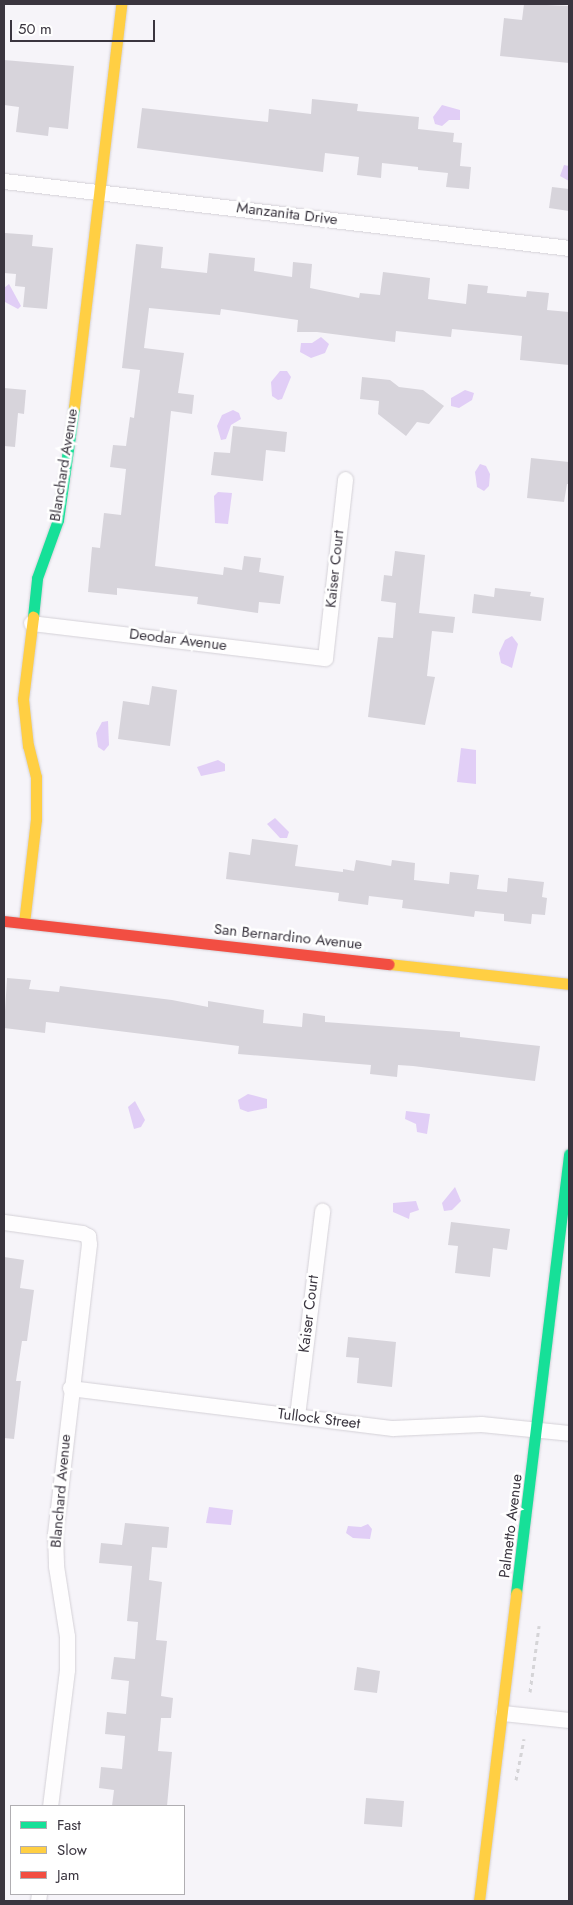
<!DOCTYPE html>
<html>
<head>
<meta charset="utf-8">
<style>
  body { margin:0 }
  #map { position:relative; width:573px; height:1905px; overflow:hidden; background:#f6f4f9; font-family:Jost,sans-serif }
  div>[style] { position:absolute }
  .water>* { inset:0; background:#e1cef6 }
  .building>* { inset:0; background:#d7d4db }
  .path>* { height:3px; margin-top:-1.5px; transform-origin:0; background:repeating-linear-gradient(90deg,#d5d4d7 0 4px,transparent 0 8px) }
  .roads { filter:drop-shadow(0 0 1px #d4d1d7) drop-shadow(0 0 1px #d4d1d7) }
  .street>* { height:15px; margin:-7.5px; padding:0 7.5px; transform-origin:7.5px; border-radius:7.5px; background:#fefdfe }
  .fast>* { height:11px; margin:-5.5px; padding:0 5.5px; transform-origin:5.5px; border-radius:5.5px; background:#16e098 }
  .slow>* { height:11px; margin:-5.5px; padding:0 5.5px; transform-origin:5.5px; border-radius:5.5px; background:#ffcf43 }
  .jam>* { height:11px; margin:-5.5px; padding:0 5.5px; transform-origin:5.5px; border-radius:5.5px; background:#f24e42 }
  span { translate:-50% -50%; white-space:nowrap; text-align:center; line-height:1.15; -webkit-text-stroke:5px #fff; paint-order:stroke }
  .street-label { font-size:15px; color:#3a353f }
  .frame { position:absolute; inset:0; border:5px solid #3a353f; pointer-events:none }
  .legend { position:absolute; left:10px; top:1805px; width:175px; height:90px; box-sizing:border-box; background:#fff; border:1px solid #b0aeb2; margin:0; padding:6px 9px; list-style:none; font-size:15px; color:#3a353f }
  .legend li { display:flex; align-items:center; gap:10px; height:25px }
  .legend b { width:25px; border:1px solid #b0aeb2 }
  .scale { position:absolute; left:10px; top:20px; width:145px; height:22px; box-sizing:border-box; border:2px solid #3a353f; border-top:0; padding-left:6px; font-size:15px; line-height:18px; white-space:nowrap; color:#3a353f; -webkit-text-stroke:4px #fff; paint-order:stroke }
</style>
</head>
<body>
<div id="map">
  <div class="water">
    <i style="clip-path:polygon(442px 105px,460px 110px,460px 120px,449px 120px,442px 126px,435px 124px,433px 117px)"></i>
    <i style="clip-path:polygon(564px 165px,569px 166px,569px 181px,560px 176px)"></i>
    <i style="clip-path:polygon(9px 284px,21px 306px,18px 309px,5px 302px,4px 288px)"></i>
    <i style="clip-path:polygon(321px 337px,329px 344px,325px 353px,311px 358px,300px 352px,301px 343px,312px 343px)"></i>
    <i style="clip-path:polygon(280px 371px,287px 371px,291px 377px,282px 399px,278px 400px,272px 396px,271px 382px)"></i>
    <i style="clip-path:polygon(465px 390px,474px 393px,472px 400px,459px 408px,451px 406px,451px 398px)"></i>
    <i style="clip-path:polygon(233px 410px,239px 413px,241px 419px,231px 425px,226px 439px,221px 440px,217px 426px,222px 415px)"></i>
    <i style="clip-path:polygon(480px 464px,486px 466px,490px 474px,489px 486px,484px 491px,477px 487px,475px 472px)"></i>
    <i style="clip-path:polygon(218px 492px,232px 493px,228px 524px,215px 523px,214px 496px)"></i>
    <i style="clip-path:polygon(512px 636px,518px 644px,512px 668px,501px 663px,499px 653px,505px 640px)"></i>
    <i style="clip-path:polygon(108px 721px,109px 745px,104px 751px,98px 747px,96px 733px,102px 722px)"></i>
    <i style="clip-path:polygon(461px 748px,476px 750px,476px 784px,457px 782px)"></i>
    <i style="clip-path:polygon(218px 760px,225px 764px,225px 771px,201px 776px,197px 767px)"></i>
    <i style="clip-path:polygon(275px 818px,289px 832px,287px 838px,280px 838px,267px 824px)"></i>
    <i style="clip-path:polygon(248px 1094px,267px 1099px,267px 1108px,248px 1112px,240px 1109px,238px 1100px)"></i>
    <i style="clip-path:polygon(135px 1101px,145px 1120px,141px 1127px,134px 1129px,128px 1107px)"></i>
    <i style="clip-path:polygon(406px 1111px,430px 1114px,427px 1134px,417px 1132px,416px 1124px,405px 1119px)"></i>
    <i style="clip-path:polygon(455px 1187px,461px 1201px,452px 1210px,444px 1211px,442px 1203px)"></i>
    <i style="clip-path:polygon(416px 1201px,419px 1210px,410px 1213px,409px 1219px,393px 1212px,393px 1203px)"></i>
    <i style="clip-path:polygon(209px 1507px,233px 1510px,231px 1525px,206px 1523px)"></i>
    <i style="clip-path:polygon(368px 1524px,372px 1529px,370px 1539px,353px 1538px,346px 1533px,348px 1526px,361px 1527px)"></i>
  </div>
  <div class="building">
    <i style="clip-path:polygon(524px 4px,569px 6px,569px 63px,500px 56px,504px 18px,522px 20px)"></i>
    <i style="clip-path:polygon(4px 60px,74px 66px,68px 129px,49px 127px,48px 136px,16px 132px,19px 107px,4px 105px)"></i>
    <i style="clip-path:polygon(312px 99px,358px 104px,357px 111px,419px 117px,418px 129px,454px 133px,453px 142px,462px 143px,460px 166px,471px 167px,469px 189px,446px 187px,448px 173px,418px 170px,418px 167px,382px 163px,381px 178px,357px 175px,359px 157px,325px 153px,323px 172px,137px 148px,142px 108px,268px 122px,269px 109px,311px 114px)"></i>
    <i style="clip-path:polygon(552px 187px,569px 189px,569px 211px,549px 208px)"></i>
    <i style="clip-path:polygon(5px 233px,33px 235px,32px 246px,53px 248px,47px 309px,23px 307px,25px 287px,15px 286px,16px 274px,4px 273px)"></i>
    <i style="clip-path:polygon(136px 244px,163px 247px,161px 268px,207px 273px,209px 253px,255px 258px,254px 271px,292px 277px,293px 262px,312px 264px,310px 288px,359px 298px,360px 293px,380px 295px,383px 272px,430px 278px,428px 299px,466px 304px,468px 284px,488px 286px,487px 293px,526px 297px,527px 291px,549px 293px,547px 310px,569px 312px,569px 365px,520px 360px,522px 336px,452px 329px,451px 337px,396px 331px,395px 342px,317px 332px,297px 332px,298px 320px,221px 309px,220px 315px,149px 308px,144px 348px,184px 353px,178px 393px,194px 395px,192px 414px,171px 411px,155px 566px,223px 575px,224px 567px,242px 570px,244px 556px,261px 558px,259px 572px,284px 576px,280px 604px,259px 602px,258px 613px,197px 604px,198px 597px,117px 588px,117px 595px,88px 592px,92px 547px,100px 548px,104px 513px,121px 515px,126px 469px,110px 467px,113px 445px,126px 446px,130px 417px,134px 418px,140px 370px,122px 368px)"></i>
    <i style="clip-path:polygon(362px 377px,390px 380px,399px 387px,423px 390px,444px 406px,429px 424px,417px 422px,406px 436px,378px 414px,379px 401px,360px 399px)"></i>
    <i style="clip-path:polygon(4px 388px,26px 390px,24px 414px,18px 413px,15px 447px,4px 446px)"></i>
    <i style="clip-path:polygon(233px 426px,287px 432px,285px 452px,266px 450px,263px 481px,211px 475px,214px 452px,230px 453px)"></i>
    <i style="clip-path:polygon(531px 458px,569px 462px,569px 484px,567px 484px,564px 502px,527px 498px)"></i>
    <i style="clip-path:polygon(395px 551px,425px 555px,419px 613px,455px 617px,453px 633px,432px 631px,427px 676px,435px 677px,425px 725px,368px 717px,378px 637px,393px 638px,396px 603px,381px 601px,384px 575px,392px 576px)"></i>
    <i style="clip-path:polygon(495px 588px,531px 592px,530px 596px,544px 598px,541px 621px,472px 613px,474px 594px,494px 597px)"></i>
    <i style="clip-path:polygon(152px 686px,177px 690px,170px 746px,118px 739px,123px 701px,149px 705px)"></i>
    <i style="clip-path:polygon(252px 839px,298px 845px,295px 866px,343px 872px,343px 869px,354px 871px,356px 860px,391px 866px,392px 860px,415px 863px,414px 880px,449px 884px,450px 872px,479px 875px,477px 889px,507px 892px,508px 878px,544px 882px,542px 897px,547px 898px,545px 915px,532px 914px,531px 924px,504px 921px,504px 914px,475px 911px,474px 917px,402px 908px,403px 900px,369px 896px,368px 905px,338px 901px,339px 893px,226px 879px,229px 852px,250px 855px)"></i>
    <i style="clip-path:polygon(7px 978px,31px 980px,29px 989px,59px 992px,60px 986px,172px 1000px,208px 1007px,208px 1001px,264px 1010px,263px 1023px,302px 1027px,303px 1013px,325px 1016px,325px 1022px,460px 1032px,460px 1037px,540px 1046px,535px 1081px,413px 1066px,398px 1065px,397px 1077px,370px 1074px,371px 1065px,238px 1054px,239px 1046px,46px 1022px,45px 1033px,4px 1028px)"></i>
    <i style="clip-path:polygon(451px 1222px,510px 1229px,507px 1250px,493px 1248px,490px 1277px,455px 1273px,458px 1246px,448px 1245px)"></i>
    <i style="clip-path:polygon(4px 1257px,24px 1260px,20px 1288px,34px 1290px,27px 1341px,22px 1341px,16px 1381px,21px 1381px,14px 1439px,4px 1438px)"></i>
    <i style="clip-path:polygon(348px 1337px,396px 1342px,392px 1387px,357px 1383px,359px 1358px,346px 1357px)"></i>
    <i style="clip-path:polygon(125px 1523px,169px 1527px,167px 1548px,152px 1547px,149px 1580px,162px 1582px,156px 1640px,167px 1641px,161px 1696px,173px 1698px,171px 1718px,161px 1718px,158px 1751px,172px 1752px,167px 1806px,112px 1806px,114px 1790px,99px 1788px,101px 1767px,122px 1769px,125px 1736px,105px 1734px,107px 1712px,126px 1714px,129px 1681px,111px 1679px,114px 1657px,135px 1659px,138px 1622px,127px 1621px,132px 1566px,99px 1563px,101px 1543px,122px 1545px)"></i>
    <i style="clip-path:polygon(357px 1667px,380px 1671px,377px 1693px,354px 1690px)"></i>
    <i style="clip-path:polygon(366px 1798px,404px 1801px,402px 1827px,364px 1824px)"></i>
  </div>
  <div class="path">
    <i style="left:530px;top:1692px;width:67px;rotate:-82.2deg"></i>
    <i style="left:516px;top:1780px;width:42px;rotate:-79deg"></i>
  </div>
  <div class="roads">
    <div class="street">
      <i style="left:4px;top:181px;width:569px;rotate:6.76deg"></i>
      <i style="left:31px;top:623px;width:296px;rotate:6.8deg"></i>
      <i style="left:325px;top:658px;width:180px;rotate:-83.6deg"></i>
      <i style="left:4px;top:1222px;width:79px;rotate:8deg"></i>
      <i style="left:82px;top:1233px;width:7px;rotate:27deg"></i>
      <i style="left:88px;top:1236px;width:8px;rotate:83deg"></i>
      <i style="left:89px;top:1244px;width:292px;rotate:96.7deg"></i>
      <i style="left:55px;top:1534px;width:32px;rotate:88deg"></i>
      <i style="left:56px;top:1566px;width:71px;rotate:81.1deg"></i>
      <i style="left:67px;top:1636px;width:34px;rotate:90deg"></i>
      <i style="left:67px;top:1670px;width:137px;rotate:97.1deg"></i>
      <i style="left:70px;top:1388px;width:325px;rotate:7.1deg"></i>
      <i style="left:393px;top:1428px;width:88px;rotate:-2.6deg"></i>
      <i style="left:481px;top:1424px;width:88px;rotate:5.8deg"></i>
      <i style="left:297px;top:1416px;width:207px;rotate:-83deg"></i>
      <i style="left:503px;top:1713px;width:66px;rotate:6.1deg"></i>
      <i style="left:38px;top:1901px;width:7px;rotate:-82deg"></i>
    </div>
    <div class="fast">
      <i style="left:33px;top:617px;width:39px;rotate:-84deg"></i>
      <i style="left:37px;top:578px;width:62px;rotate:-70.1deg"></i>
      <i style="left:58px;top:520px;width:114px;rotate:-81.9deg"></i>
      <i style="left:516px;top:1593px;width:442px;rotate:-83.1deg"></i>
    </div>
    <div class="slow">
      <i style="left:74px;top:407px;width:406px;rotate:-83.3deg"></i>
      <i style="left:24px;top:923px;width:105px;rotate:-83.4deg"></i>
      <i style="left:36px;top:819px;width:42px;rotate:-90deg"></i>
      <i style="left:36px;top:777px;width:32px;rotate:-104deg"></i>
      <i style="left:28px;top:746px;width:47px;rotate:-96.1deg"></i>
      <i style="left:23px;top:699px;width:83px;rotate:-83deg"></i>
      <i style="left:389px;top:964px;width:181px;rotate:6.3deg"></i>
      <i style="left:479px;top:1901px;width:310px;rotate:-83.1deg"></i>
    </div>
    <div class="jam">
      <i style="left:4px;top:921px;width:387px;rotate:6.4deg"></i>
    </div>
  </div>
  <div class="street-label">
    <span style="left:287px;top:214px;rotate:7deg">Manzanita Drive</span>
    <span style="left:64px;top:465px;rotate:-81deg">Blanchard Avenue</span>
    <span style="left:335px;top:569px;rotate:-84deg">Kaiser Court</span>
    <span style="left:178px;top:640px;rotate:7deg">Deodar Avenue</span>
    <span style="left:288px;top:937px;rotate:6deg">San Bernardino Avenue</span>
    <span style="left:309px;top:1314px;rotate:-83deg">Kaiser Court</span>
    <span style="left:319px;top:1419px;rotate:7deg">Tullock Street</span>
    <span style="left:61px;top:1491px;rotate:-85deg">Blanchard Avenue</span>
    <span style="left:511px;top:1526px;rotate:-83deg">Palmetto Avenue</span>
  </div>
  <div class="frame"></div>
  <ul class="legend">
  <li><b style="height:6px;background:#16e098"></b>Fast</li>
  <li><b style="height:6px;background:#ffcf43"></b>Slow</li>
  <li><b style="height:6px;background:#f24e42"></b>Jam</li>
  </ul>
  <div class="scale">50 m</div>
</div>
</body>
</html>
